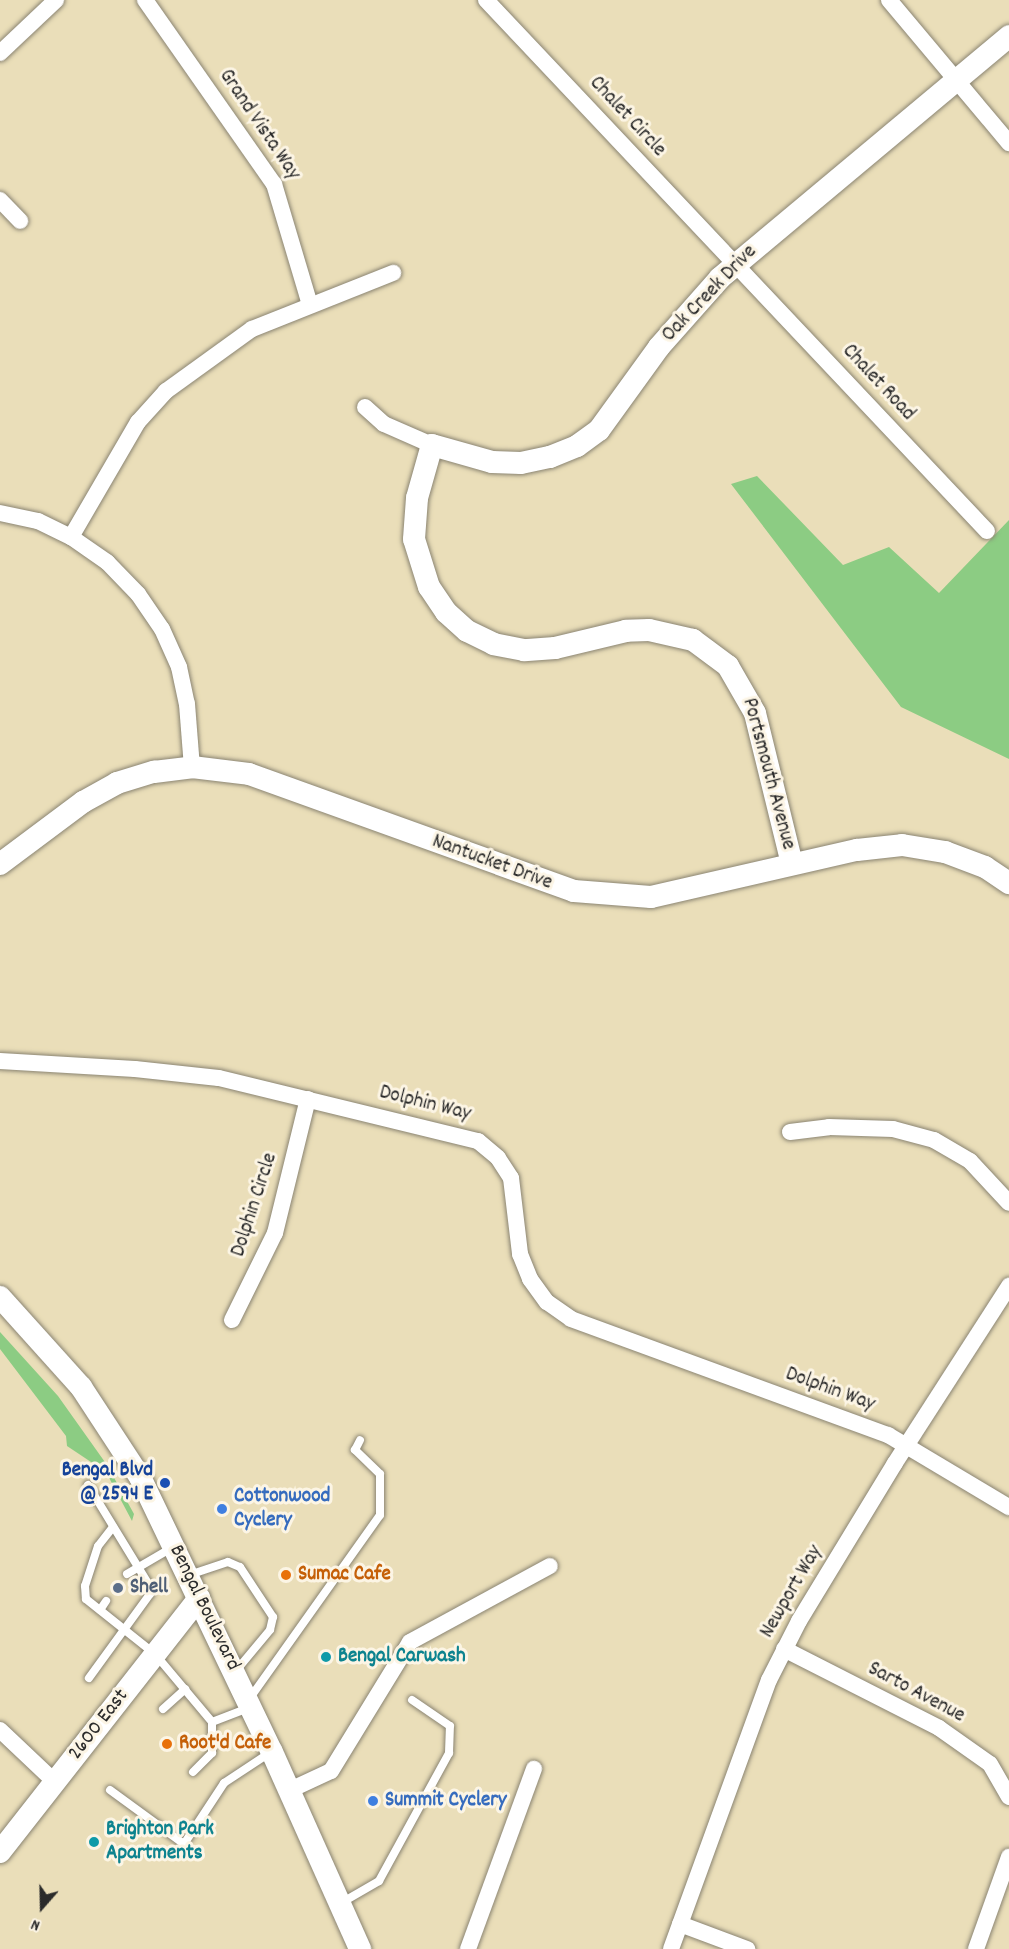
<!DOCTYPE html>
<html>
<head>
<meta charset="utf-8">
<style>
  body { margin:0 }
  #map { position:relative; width:1009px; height:1949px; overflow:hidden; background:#eadeb9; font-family:Dekko,sans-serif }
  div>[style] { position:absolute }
  .green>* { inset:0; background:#8ccc83 }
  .roads { filter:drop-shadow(0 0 2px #8a8472) drop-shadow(0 0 2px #8a8472) }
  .lane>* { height:8px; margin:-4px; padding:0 4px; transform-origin:4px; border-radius:4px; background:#fff }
  .street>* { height:16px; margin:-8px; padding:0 8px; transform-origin:8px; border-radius:8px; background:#fff }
  .secondary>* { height:22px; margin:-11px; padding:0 11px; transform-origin:11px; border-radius:11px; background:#fff }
  .dots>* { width:16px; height:16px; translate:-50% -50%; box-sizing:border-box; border:3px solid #fcf5e5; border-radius:50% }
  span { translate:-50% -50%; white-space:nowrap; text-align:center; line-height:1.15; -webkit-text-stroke:6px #fcf5e5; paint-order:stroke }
  .street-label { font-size:21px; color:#2b2b2b }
  .transit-label { font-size:21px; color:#164399; font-weight:700 }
  .right { translate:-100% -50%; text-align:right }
  .shop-label { font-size:21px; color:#366cbe; font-weight:700 }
  .left { translate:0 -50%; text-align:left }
  .food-label { font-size:21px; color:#c56008; font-weight:700 }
  .service-label { font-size:21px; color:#4e5e75; font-weight:700 }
  .culture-label { font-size:21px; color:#0d838f; font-weight:700 }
  .north { position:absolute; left:12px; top:1877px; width:60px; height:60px; -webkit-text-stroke:4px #fcf5e5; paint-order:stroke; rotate:200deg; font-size:16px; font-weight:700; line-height:24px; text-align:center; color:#2b2b2b }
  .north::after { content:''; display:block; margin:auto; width:21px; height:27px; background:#2b2b2b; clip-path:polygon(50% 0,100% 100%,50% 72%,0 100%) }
</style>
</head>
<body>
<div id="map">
  <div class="green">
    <i style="clip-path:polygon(757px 476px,843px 565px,889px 547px,939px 593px,1009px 520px,1009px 759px,901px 707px,731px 484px)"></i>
    <i style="clip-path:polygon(0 1332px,58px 1396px,107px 1465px,134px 1514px,132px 1521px,106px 1472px,67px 1446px,66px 1436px,0 1349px)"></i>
  </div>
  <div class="roads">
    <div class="lane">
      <i style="left:88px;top:1485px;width:117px;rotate:58.6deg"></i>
      <i style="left:149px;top:1585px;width:9px;rotate:84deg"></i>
      <i style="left:150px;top:1594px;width:104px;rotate:126deg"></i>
      <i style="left:113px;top:1527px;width:24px;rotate:128deg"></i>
      <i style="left:98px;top:1546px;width:42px;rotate:108deg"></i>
      <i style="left:85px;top:1586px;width:13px;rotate:86deg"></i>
      <i style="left:86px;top:1599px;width:88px;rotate:38.6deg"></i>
      <i style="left:155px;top:1654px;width:89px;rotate:50deg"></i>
      <i style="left:212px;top:1722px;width:39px;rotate:-21deg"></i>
      <i style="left:127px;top:1574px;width:53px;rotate:-30.4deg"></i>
      <i style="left:189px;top:1575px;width:41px;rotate:-18.4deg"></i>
      <i style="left:228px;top:1562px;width:13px;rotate:23deg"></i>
      <i style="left:240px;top:1567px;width:60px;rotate:56.6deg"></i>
      <i style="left:273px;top:1617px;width:13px;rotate:103deg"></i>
      <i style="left:270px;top:1630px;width:55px;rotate:129.8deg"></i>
      <i style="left:100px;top:1610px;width:11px;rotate:-56deg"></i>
      <i style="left:250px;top:1698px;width:224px;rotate:-54.6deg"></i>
      <i style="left:380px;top:1515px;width:41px;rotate:-90deg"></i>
      <i style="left:380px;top:1474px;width:35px;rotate:-136deg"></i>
      <i style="left:355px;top:1450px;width:11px;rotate:-63deg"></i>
      <i style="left:163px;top:1709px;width:30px;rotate:-42deg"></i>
      <i style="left:193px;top:1772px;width:27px;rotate:-45deg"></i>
      <i style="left:212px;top:1753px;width:31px;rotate:-90deg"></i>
      <i style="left:110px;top:1790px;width:92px;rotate:36.1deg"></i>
      <i style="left:184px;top:1844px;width:73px;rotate:-56.7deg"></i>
      <i style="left:224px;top:1783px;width:56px;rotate:-33.4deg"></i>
      <i style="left:341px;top:1903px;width:44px;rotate:-30.1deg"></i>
      <i style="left:379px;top:1881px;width:146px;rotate:-61.3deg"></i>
      <i style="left:449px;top:1753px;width:27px;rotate:-88deg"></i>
      <i style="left:450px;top:1726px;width:46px;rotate:-145.6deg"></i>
    </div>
    <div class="street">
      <i style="left:145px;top:0;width:225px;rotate:55deg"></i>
      <i style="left:274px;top:184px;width:126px;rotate:73.4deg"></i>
      <i style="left:486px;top:0;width:730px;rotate:46.67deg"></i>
      <i style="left:889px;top:0;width:187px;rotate:50deg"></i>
      <i style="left:0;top:53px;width:77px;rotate:-43.4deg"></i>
      <i style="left:0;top:200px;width:29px;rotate:46deg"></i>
      <i style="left:365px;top:407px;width:25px;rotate:42deg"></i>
      <i style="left:384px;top:424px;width:52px;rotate:23.6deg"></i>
      <i style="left:0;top:513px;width:39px;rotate:12deg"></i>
      <i style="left:38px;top:521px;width:37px;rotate:26deg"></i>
      <i style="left:71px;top:537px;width:44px;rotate:34.8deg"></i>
      <i style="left:107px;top:562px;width:45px;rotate:45.9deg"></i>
      <i style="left:138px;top:594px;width:42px;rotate:55.6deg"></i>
      <i style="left:162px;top:629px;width:42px;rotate:65.9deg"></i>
      <i style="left:179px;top:667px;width:38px;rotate:78deg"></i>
      <i style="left:187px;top:704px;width:63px;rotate:85.5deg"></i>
      <i style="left:71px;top:537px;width:133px;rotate:-59.8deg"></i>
      <i style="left:138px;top:422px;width:42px;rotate:-47.9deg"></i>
      <i style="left:166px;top:391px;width:106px;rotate:-35.8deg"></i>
      <i style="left:252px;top:329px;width:152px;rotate:-21.7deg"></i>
      <i style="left:0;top:1061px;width:135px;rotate:3.4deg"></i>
      <i style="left:135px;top:1069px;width:84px;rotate:6.1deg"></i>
      <i style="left:219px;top:1078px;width:267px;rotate:13.7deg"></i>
      <i style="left:478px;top:1141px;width:26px;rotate:40deg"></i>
      <i style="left:498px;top:1158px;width:24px;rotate:57deg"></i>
      <i style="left:511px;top:1178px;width:77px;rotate:83.2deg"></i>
      <i style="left:520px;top:1254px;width:27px;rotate:68deg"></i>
      <i style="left:530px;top:1279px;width:29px;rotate:54deg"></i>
      <i style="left:547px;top:1302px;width:29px;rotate:35deg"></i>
      <i style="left:571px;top:1319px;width:338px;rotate:20.1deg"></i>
      <i style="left:888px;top:1435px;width:141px;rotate:30.8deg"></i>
      <i style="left:790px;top:1132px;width:39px;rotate:-7deg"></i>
      <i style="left:829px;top:1127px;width:64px;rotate:1.8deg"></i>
      <i style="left:893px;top:1129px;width:42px;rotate:15deg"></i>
      <i style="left:934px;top:1140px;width:42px;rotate:30.3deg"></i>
      <i style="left:970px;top:1161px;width:57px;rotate:47.1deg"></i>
      <i style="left:232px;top:1320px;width:97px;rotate:-63.7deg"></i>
      <i style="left:275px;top:1233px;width:138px;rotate:-76.2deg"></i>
      <i style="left:784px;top:1649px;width:174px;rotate:27deg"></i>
      <i style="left:939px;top:1728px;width:62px;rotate:35.2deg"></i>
      <i style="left:990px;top:1764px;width:38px;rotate:60deg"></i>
      <i style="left:0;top:1730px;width:76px;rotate:43.4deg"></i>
      <i style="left:290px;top:1790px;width:45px;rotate:-24.9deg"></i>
      <i style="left:331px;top:1771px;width:151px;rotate:-58.5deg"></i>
      <i style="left:410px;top:1642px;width:159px;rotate:-28.5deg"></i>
      <i style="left:680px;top:1924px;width:72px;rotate:20.5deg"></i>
      <i style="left:468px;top:1949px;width:192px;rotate:-69.9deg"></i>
      <i style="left:671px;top:1949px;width:286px;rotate:-70deg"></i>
      <i style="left:769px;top:1680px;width:66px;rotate:-63deg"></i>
      <i style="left:799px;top:1621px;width:185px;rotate:-58.7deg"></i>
      <i style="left:895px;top:1463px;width:211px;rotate:-57.2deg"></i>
      <i style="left:976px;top:1949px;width:98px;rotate:-70.3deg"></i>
    </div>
    <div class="secondary">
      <i style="left:0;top:864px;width:104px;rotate:-36.8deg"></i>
      <i style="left:83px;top:802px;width:39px;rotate:-29deg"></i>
      <i style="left:117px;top:783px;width:39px;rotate:-17deg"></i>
      <i style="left:154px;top:772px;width:38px;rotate:-7deg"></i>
      <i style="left:192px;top:767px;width:57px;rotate:7deg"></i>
      <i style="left:249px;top:774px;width:345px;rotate:19.8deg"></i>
      <i style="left:574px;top:891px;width:77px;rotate:4.5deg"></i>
      <i style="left:651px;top:897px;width:211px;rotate:-12.9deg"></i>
      <i style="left:857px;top:850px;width:45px;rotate:-6.3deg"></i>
      <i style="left:902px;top:845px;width:44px;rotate:9.2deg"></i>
      <i style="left:945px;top:852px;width:43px;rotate:20.6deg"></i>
      <i style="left:985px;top:867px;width:29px;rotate:34deg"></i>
      <i style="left:792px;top:864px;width:155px;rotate:-103.8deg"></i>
      <i style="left:755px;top:713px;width:54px;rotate:-119.9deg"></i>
      <i style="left:728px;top:666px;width:44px;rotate:-143.4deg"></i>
      <i style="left:693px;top:640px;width:45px;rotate:-167.2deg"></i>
      <i style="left:649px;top:630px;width:23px;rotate:178deg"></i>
      <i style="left:626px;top:631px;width:73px;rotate:166.5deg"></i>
      <i style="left:555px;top:648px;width:31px;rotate:176deg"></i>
      <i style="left:524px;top:650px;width:31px;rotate:-169deg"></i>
      <i style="left:494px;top:644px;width:30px;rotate:-154deg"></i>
      <i style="left:467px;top:631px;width:28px;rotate:-138deg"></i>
      <i style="left:446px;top:612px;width:30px;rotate:-124deg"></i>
      <i style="left:429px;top:587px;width:50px;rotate:-107.4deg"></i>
      <i style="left:414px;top:539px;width:41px;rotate:-85.8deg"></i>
      <i style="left:417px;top:498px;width:55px;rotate:-74.2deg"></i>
      <i style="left:432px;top:445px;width:62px;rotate:15.8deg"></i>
      <i style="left:492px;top:462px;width:29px;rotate:2deg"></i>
      <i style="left:521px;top:463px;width:30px;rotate:-12deg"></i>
      <i style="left:550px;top:457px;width:29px;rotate:-22deg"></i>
      <i style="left:577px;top:446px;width:27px;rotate:-36deg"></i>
      <i style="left:599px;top:430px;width:102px;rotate:-54.1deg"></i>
      <i style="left:659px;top:347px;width:92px;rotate:-48.5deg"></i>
      <i style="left:720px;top:278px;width:377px;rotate:-39.9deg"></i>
      <i style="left:0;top:1297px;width:121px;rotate:48deg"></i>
      <i style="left:81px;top:1387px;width:108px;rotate:56.8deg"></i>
      <i style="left:140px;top:1477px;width:305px;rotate:64.4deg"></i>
      <i style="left:272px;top:1752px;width:216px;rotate:65.9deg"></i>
      <i style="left:0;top:1852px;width:323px;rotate:-51.9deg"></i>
    </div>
  </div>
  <div class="dots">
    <i style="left:165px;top:1483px;background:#1a4fb4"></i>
    <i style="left:222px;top:1509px;background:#3f7fe0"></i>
    <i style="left:286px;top:1575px;background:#e8710a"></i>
    <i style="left:118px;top:1588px;background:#5c6f8a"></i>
    <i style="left:326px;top:1657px;background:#0f9aa8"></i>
    <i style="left:167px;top:1744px;background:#e8710a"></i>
    <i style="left:373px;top:1801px;background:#3f7fe0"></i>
    <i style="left:94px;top:1842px;background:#0f9aa8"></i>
  </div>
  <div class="street-label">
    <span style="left:627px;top:117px;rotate:47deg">Chalet Circle</span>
    <span style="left:259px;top:125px;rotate:56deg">Grand Vista Way</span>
    <span style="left:710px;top:294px;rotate:-46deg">Oak Creek Drive</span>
    <span style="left:878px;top:383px;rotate:47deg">Chalet Road</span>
    <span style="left:768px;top:774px;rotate:75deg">Portsmouth Avenue</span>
    <span style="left:492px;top:863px;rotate:20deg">Nantucket Drive</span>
    <span style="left:425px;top:1104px;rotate:14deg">Dolphin Way</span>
    <span style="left:255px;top:1205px;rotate:-72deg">Dolphin Circle</span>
    <span style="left:830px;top:1390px;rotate:20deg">Dolphin Way</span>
    <span style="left:792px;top:1592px;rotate:-60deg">Newport Way</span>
    <span style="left:204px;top:1608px;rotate:64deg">Bengal Boulevard</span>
    <span style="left:916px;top:1693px;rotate:28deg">Sarto Avenue</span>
    <span style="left:99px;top:1725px;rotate:-52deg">2600 East</span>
  </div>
  <div class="transit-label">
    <span class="right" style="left:153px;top:1483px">Bengal Blvd<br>@ 2594 E</span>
  </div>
  <div class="shop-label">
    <span class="left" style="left:234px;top:1509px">Cottonwood<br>Cyclery</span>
    <span class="left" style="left:385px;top:1801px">Summit Cyclery</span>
  </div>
  <div class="food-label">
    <span class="left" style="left:298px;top:1575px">Sumac Cafe</span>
    <span class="left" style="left:179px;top:1744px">Root'd Cafe</span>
  </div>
  <div class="service-label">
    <span class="left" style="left:130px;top:1588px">Shell</span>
  </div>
  <div class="culture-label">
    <span class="left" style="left:338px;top:1657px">Bengal Carwash</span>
    <span class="left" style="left:106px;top:1842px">Brighton Park<br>Apartments</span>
  </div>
  <div class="north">N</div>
</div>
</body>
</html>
